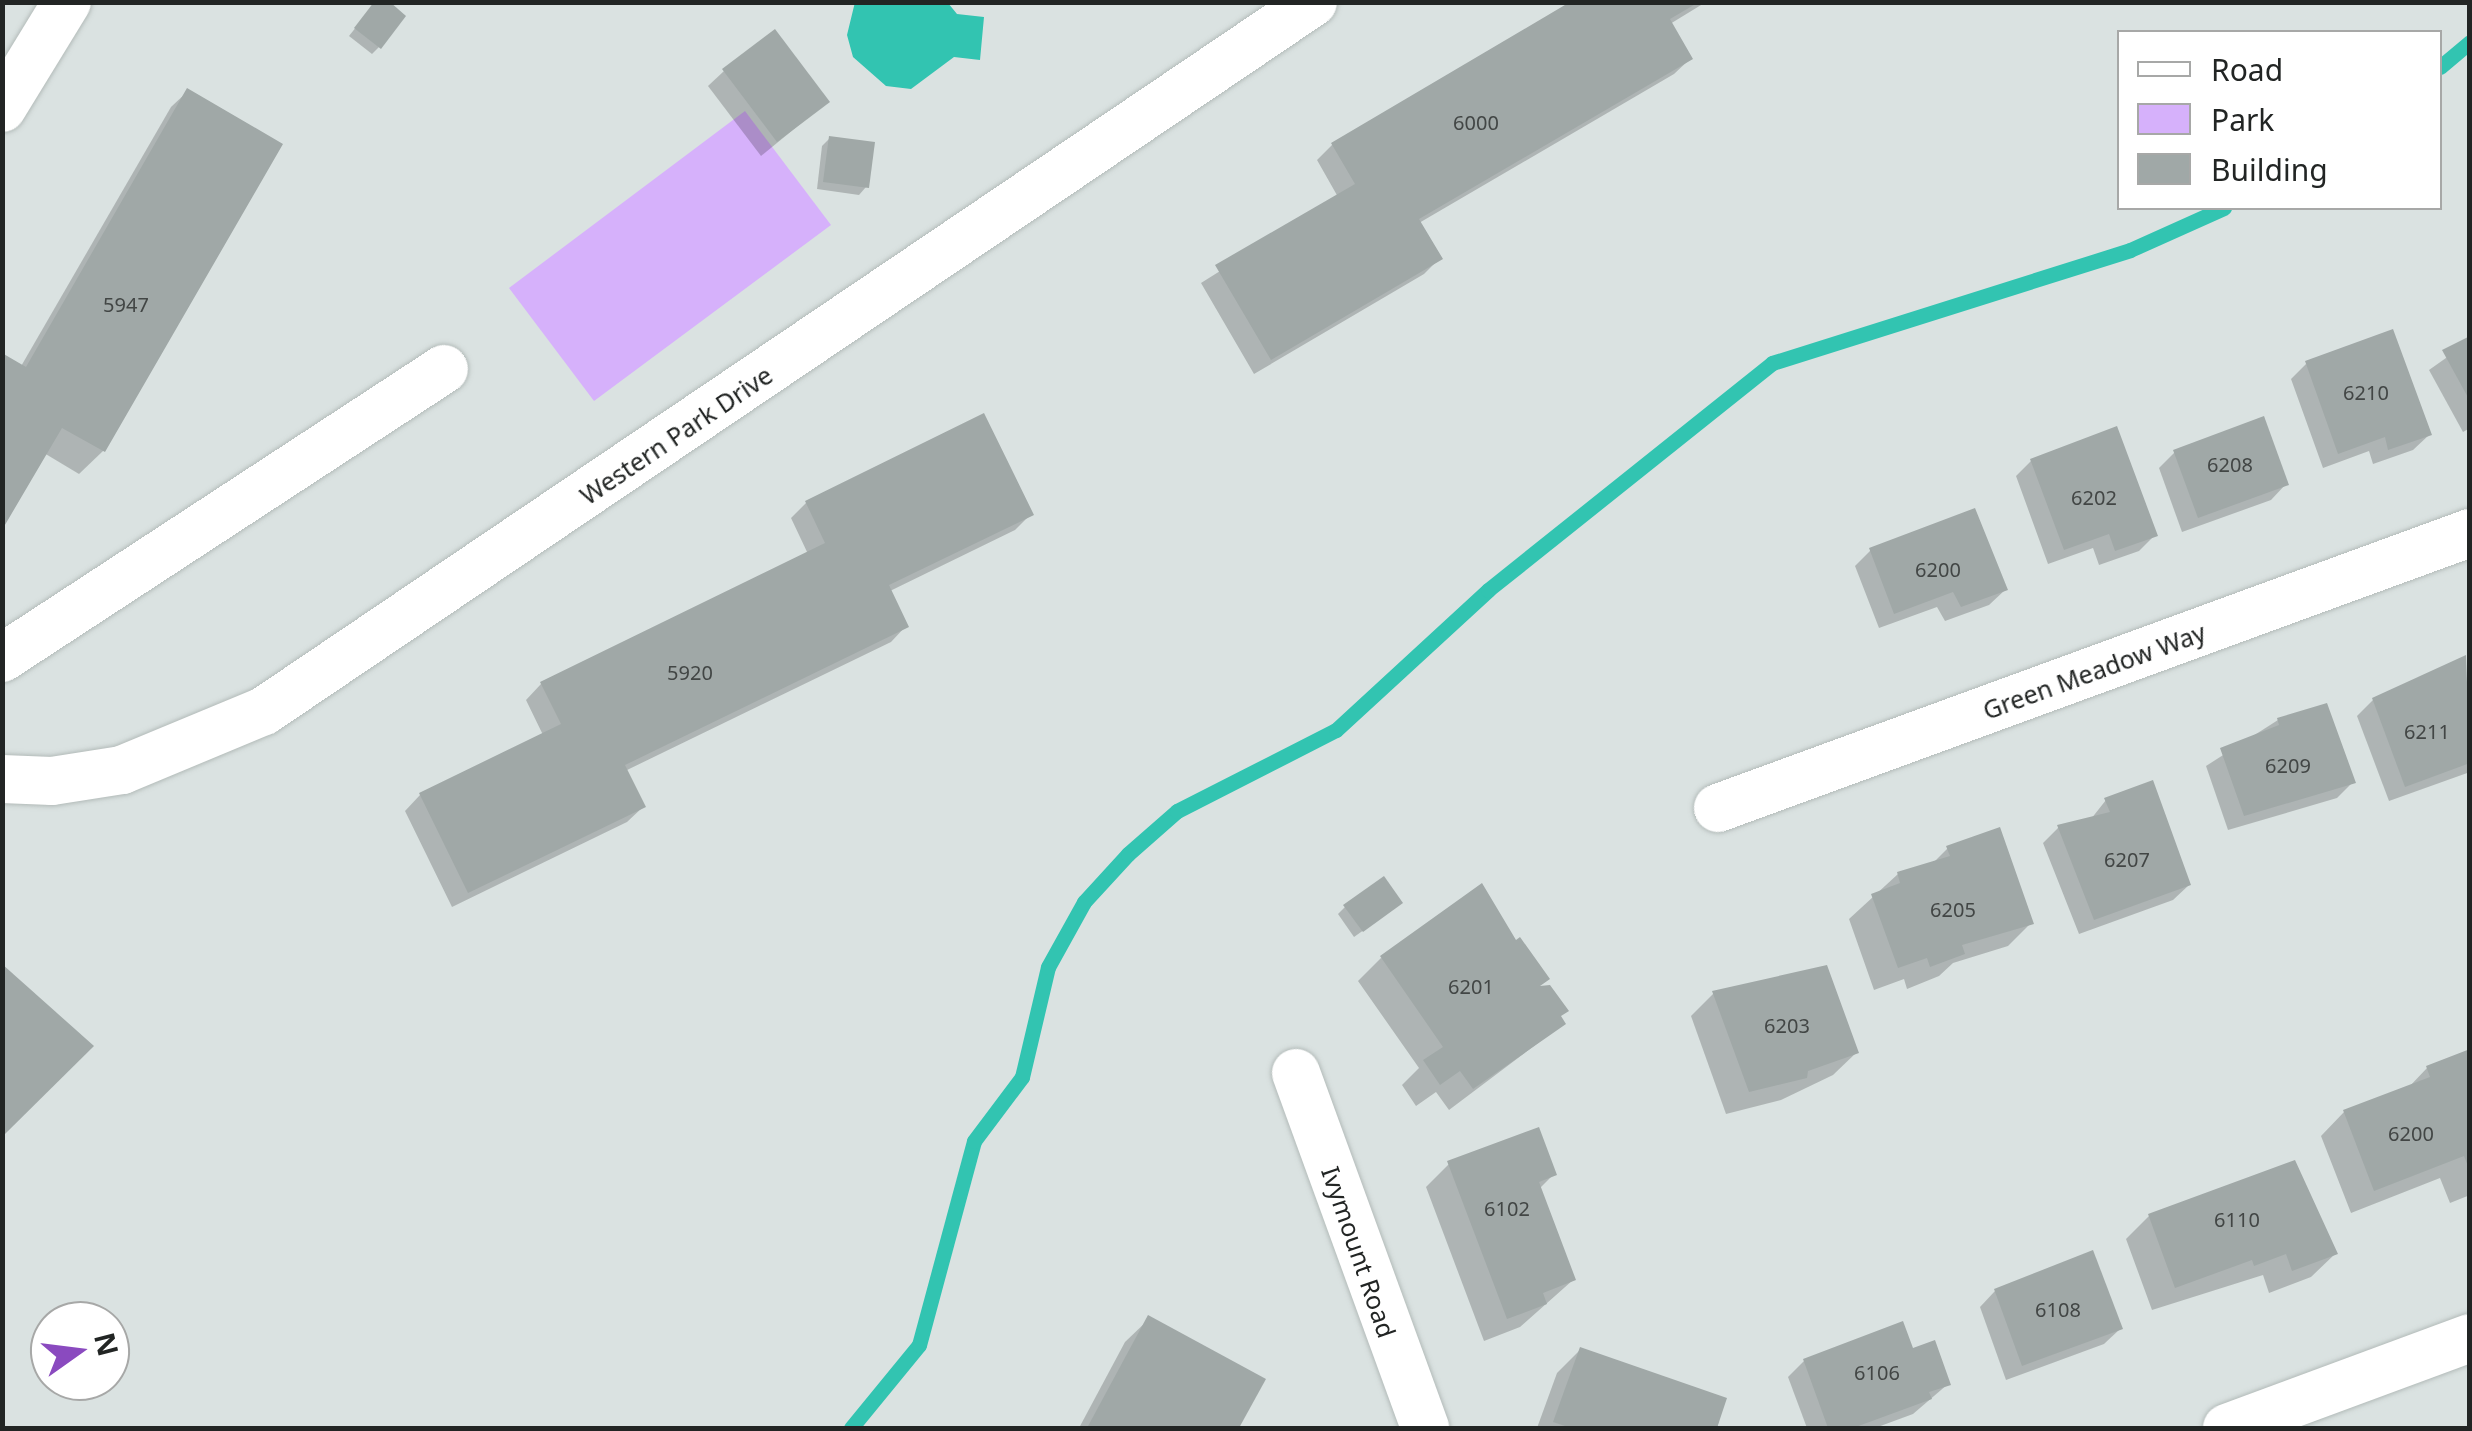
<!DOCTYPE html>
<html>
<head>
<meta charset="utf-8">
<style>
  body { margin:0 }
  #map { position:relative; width:2472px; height:1431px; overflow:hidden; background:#dae2e1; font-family:"Noto Sans",sans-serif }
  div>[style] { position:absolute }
  .green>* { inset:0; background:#d6b1fb }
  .water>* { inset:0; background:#32c4b1 }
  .shadow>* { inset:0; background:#0003 }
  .stream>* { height:15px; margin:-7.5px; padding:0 7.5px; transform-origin:7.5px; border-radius:7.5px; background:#32c4b1 }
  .building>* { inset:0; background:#a0a8a7 }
  .roads { filter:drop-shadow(0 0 2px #b3bbb9) drop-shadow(0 0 2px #b3bbb9) }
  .street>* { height:48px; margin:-24px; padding:0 24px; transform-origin:24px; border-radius:24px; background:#fff }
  span { translate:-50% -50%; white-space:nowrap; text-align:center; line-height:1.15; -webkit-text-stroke:8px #fff; paint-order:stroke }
  .number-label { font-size:20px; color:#424645 }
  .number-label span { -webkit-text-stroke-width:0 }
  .street-label { font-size:25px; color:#222524 }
  .frame { position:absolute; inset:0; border:5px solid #222524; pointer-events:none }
  .legend { position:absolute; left:2117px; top:30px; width:325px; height:180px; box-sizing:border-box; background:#fff; border:2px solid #a7a8a7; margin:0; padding:12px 18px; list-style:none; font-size:30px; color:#222524 }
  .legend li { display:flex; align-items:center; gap:20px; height:50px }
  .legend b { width:50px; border:2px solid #a7a8a7 }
  .north { position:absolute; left:30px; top:1301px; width:100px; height:100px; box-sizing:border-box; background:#fff; border:2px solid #a7a8a7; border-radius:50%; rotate:76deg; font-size:28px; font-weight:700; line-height:40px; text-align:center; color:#222524 }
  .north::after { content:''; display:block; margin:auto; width:35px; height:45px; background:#8a4abf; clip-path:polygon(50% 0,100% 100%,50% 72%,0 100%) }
</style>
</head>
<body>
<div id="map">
  <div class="green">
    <i style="clip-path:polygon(745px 111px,831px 225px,594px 401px,509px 288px)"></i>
  </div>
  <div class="water">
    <i style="clip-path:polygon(855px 2px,948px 3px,957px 14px,984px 17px,980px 60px,954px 57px,911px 89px,886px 86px,853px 57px,847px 35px)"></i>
  </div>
  <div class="shadow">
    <i style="clip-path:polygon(376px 2px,379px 47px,372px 54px,349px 36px)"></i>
    <i style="clip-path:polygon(1575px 2px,1706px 2px,1670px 24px,1690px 59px,1674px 74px,1419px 223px,1440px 258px,1424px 274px,1254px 374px,1201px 283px,1338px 197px,1317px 160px,1332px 145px)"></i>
    <i style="clip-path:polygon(724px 71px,827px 102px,761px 156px,708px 86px)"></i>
    <i style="clip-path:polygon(187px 92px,280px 145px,103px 451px,79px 474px,44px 453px,20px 368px,171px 107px)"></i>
    <i style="clip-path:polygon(830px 138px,866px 187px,859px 195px,817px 189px,822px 146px)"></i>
    <i style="clip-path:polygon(2470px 341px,2470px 428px,2463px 432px,2429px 370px)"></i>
    <i style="clip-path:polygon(2306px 364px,2429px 435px,2413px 450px,2373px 464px,2369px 451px,2323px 468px,2291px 379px)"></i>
    <i style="clip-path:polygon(2175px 452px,2286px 484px,2271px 500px,2182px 532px,2159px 468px)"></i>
    <i style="clip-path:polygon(2031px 461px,2155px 535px,2139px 551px,2099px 565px,2093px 548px,2048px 564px,2016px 476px)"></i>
    <i style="clip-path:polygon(806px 503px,1031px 514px,1015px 530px,890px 591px,906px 626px,891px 642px,625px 771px,643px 807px,627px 822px,452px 907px,405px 811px,420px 795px,543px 735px,526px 700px,541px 684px,808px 554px,791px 518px)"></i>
    <i style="clip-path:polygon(1871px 550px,2005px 590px,1989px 605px,1945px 621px,1937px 607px,1879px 628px,1855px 566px)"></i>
    <i style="clip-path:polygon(2464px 659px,2470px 772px,2389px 801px,2357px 716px,2373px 700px)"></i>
    <i style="clip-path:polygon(2278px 720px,2353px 782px,2337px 798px,2228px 830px,2206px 766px)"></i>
    <i style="clip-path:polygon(2106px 800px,2189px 885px,2173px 900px,2079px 934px,2043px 843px,2058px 828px,2091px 819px)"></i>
    <i style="clip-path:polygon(1948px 848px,2031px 923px,2008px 946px,1953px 963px,1939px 976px,1907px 989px,1904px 979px,1874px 990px,1849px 919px,1898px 874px,1932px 864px)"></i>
    <i style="clip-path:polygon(1345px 907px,1392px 910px,1354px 937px,1338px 914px)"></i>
    <i style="clip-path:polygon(1381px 958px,1536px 989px,1563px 1024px,1449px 1110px,1436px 1092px,1416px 1106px,1402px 1085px,1419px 1068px,1358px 981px)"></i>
    <i style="clip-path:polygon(1714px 993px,1857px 1052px,1833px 1075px,1781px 1100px,1726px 1114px,1691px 1016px)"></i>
    <i style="clip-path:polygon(2470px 1052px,2470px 1195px,2450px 1203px,2440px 1178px,2351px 1213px,2321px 1136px,2344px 1112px,2408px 1088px,2427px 1068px)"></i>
    <i style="clip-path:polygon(1449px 1164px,1554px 1174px,1539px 1189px,1573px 1280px,1520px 1327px,1484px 1341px,1426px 1187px)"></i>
    <i style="clip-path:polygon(2149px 1216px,2335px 1254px,2311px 1277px,2269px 1293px,2263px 1275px,2152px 1310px,2126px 1239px)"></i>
    <i style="clip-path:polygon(1995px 1291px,2120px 1329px,2104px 1344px,2006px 1380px,1980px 1307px)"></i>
    <i style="clip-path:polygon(1149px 1319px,1263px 1380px,1237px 1428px,1079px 1428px,1125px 1342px)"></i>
    <i style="clip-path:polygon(1580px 1350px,1724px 1400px,1717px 1428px,1537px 1428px,1557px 1373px)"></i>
    <i style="clip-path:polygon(1912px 1351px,1948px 1384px,1913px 1414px,1875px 1428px,1807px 1428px,1788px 1377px,1804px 1361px)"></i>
  </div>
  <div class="stream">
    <i style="left:2440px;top:67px;width:39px;rotate:-40deg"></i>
    <i style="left:851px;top:1428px;width:107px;rotate:-50.7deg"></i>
    <i style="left:919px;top:1345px;width:211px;rotate:-74.9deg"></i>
    <i style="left:974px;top:1141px;width:80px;rotate:-53.1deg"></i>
    <i style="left:1022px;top:1077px;width:113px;rotate:-76.7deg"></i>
    <i style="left:1048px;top:967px;width:74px;rotate:-61deg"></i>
    <i style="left:1084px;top:902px;width:65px;rotate:-47.5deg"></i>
    <i style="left:1128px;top:854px;width:65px;rotate:-41.3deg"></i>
    <i style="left:1177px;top:811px;width:178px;rotate:-27deg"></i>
    <i style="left:1336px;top:730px;width:207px;rotate:-42.6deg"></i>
    <i style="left:1488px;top:590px;width:364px;rotate:-38.6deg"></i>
    <i style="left:1772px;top:363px;width:375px;rotate:-17.5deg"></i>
    <i style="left:2130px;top:250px;width:103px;rotate:-24.1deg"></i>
  </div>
  <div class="building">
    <i style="clip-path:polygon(374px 2px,390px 2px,406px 16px,381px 49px,354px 28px)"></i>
    <i style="clip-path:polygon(1570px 2px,1699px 2px,1670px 19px,1693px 59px,1419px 219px,1443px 259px,1271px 360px,1215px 265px,1355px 184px,1331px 143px)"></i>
    <i style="clip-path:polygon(775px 29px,830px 102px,777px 142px,722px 69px)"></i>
    <i style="clip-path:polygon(187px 88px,283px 144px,105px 452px,62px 428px,2px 530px,2px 353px,26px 367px)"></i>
    <i style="clip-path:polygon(829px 136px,875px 142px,869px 188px,823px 182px)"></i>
    <i style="clip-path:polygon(2393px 329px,2432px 435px,2388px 450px,2385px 437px,2338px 454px,2305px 361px)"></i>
    <i style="clip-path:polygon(2470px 336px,2470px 401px,2442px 350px)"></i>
    <i style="clip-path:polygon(984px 413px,1034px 515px,889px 585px,909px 627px,625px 765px,646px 807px,468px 893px,419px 793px,561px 724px,540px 682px,825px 543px,805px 501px)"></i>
    <i style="clip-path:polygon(2264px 416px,2289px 485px,2198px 518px,2173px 450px)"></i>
    <i style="clip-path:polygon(2117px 426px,2158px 536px,2115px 551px,2109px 534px,2064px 550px,2030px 459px)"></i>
    <i style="clip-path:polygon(1975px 508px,2008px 590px,1961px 607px,1953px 592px,1894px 614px,1869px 548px)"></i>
    <i style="clip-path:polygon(2466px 655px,2470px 763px,2405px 787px,2372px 698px)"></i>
    <i style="clip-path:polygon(2327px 703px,2356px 783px,2244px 816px,2220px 748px,2279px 725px,2277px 718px)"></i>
    <i style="clip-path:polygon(2153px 780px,2191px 885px,2094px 920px,2057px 825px,2110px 812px,2104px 798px)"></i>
    <i style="clip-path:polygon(2000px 827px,2034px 924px,1962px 945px,1965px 954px,1930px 967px,1927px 958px,1898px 968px,1871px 894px,1900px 883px,1897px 872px,1950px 856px,1946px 846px)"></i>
    <i style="clip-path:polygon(1384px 876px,1403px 903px,1363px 932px,1343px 905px)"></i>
    <i style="clip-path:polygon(1482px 883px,1516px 940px,1520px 937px,1550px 979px,1540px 986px,1550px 985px,1569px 1011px,1561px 1016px,1566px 1024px,1473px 1089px,1460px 1071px,1440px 1085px,1423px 1060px,1443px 1047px,1380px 956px)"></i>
    <i style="clip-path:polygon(2px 964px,94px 1046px,5px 1134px,2px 1132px)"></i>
    <i style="clip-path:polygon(1827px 965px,1859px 1053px,1808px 1071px,1807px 1078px,1749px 1092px,1712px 991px)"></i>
    <i style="clip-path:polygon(2470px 1049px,2470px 1171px,2464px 1156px,2374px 1191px,2343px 1110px,2430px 1077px,2426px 1066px)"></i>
    <i style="clip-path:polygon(1539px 1127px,1557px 1175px,1539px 1182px,1576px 1280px,1543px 1293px,1547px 1304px,1507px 1319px,1447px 1161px)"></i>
    <i style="clip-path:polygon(2295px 1160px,2338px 1254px,2292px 1271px,2286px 1254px,2254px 1266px,2252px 1260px,2175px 1288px,2148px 1214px)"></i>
    <i style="clip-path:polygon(2093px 1250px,2123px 1329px,2022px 1366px,1994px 1289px)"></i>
    <i style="clip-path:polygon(1148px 1315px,1266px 1379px,1239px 1428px,1087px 1428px)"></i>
    <i style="clip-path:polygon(1903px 1321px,1913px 1348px,1935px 1340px,1951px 1385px,1929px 1392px,1932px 1399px,1853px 1428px,1828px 1428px,1803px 1359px)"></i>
    <i style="clip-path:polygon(1580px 1347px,1727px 1398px,1717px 1428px,1571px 1428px,1553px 1422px)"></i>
  </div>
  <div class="roads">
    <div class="street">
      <i style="left:2px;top:108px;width:124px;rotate:-58.5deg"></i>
      <i style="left:2px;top:658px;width:528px;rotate:-33.18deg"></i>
      <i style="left:2px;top:779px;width:50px;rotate:2.3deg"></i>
      <i style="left:52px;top:781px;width:71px;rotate:-8.9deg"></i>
      <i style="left:122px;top:770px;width:154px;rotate:-22.6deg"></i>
      <i style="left:264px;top:711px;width:1266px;rotate:-34.05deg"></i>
      <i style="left:1718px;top:808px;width:801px;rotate:-20.09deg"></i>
      <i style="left:1296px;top:1073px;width:378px;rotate:70deg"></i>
      <i style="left:2227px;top:1428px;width:259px;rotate:-20.3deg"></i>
    </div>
  </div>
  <div class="number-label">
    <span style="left:1476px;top:122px">6000</span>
    <span style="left:126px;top:304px">5947</span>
    <span style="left:2366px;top:392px">6210</span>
    <span style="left:2230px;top:464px">6208</span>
    <span style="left:2094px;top:497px">6202</span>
    <span style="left:1938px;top:569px">6200</span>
    <span style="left:690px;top:672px">5920</span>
    <span style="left:2427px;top:731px">6211</span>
    <span style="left:2288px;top:765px">6209</span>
    <span style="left:2127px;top:859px">6207</span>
    <span style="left:1953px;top:909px">6205</span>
    <span style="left:1471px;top:986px">6201</span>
    <span style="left:1787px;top:1025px">6203</span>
    <span style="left:2411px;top:1133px">6200</span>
    <span style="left:1507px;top:1208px">6102</span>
    <span style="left:2237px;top:1219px">6110</span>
    <span style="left:2058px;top:1309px">6108</span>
    <span style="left:1877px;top:1372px">6106</span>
  </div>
  <div class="street-label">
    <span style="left:676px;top:435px;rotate:-34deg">Western Park Drive</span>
    <span style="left:2094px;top:671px;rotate:-20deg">Green Meadow Way</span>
    <span style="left:1359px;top:1252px;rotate:71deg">Ivymount Road</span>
  </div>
  <div class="frame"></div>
  <ul class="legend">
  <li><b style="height:12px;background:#fff"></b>Road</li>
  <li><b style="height:28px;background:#d6b1fb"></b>Park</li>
  <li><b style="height:28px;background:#a0a8a7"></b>Building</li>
  </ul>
  <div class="north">N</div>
</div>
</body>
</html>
